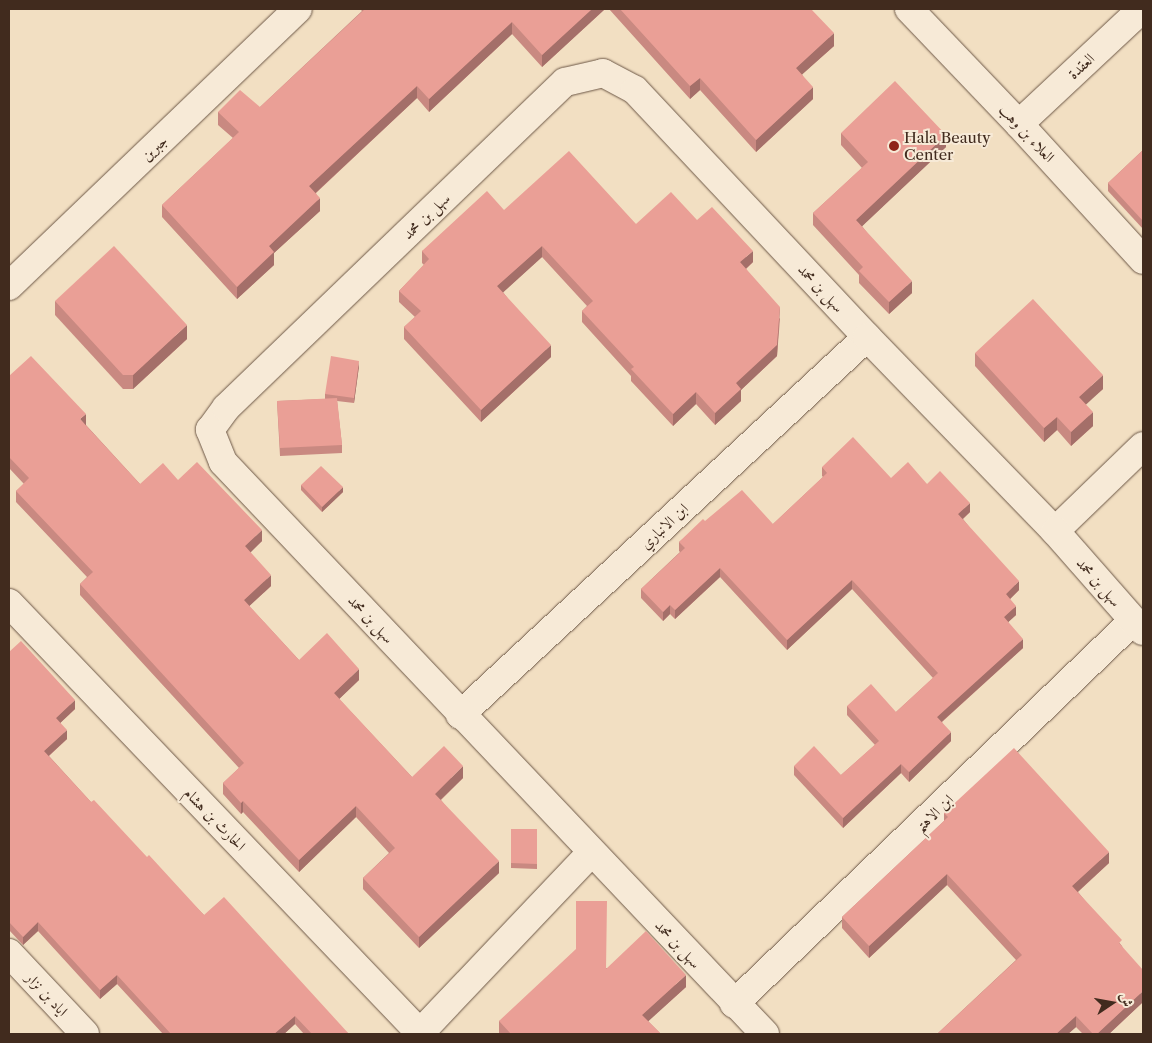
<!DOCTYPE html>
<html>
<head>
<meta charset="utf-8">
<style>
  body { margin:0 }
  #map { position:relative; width:1152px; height:1043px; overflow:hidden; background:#f2dfc2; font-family:"Libre Caslon Text",Amiri,serif }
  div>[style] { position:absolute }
  .roads { filter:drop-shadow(0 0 1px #6d5847) drop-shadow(0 0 1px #6d5847) }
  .minor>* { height:28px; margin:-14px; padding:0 14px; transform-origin:14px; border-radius:14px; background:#f7ead7 }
  .wall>* { inset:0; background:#c98981 }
  .shaded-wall>* { inset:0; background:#a46f69 }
  .building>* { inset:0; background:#ea9f96 }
  .dots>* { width:14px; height:14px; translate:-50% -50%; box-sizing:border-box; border:2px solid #f7ead7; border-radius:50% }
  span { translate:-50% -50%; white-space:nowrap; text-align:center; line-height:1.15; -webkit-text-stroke:4px #f7ead7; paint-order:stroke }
  .street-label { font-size:15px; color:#412b1e }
  .poi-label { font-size:15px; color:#412b1e }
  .left { translate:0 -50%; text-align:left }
  .frame { position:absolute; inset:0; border:10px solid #412b1e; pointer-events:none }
  .north { position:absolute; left:1087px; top:978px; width:50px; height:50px; -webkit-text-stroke:4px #f7ead7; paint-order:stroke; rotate:78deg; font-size:14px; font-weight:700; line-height:20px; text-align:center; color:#412b1e }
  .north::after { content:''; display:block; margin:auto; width:18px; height:22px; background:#412b1e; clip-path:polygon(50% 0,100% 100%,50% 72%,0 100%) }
</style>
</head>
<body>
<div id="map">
  <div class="roads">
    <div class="minor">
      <i style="left:909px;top:9px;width:159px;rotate:46.3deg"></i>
      <i style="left:1019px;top:124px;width:184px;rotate:47.6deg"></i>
      <i style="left:1019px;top:124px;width:168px;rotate:-43.1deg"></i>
      <i style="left:9px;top:286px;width:400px;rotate:-43.8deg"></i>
      <i style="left:1055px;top:531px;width:122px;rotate:-44deg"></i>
      <i style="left:9px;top:603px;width:596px;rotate:46.29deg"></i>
      <i style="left:460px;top:715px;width:555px;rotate:-42.88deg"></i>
      <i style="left:9px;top:953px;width:111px;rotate:46.8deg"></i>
      <i style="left:734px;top:1004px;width:553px;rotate:-43.83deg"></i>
      <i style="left:420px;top:1033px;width:248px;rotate:-46.5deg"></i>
      <i style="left:765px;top:1034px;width:788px;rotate:-133.46deg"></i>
      <i style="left:223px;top:462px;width:35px;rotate:-112deg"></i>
      <i style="left:210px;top:430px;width:27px;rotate:-54deg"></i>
      <i style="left:226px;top:408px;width:470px;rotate:-43.9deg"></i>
      <i style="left:565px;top:82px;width:39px;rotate:-13deg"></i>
      <i style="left:603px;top:73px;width:36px;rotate:28deg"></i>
      <i style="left:635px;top:90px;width:339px;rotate:46.8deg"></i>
      <i style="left:867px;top:337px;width:270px;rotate:45.9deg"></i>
      <i style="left:1055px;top:531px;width:133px;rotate:48.7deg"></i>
    </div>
  </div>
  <div class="wall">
    <i style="clip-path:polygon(360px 9px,605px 9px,542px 67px,512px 34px,429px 112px,417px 98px,316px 193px,320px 211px,274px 253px,274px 265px,237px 299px,162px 217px,162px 205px,233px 138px,218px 125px,218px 112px,260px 107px,362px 11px)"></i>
    <i style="clip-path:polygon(609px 9px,811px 9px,834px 46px,802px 74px,813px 99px,756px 152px,700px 90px,690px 99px)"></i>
    <i style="clip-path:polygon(841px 133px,946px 147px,862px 226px,912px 293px,889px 314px,859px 283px,859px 275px,813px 225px,813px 213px,862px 168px,841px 145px)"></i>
    <i style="clip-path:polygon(1143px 150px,1143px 229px,1108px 191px,1108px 183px)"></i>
    <i style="clip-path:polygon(504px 210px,636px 224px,697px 220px,753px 262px,746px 269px,780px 319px,777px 356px,741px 390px,741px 401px,715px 425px,696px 404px,673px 426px,631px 381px,631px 376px,582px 322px,582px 311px,587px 306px,542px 257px,503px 292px,551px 357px,481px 422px,404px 339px,404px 327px,415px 317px,399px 302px,399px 291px,424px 265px,422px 263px,422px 251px)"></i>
    <i style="clip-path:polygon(55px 301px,187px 339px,133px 389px,123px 389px,55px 315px)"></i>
    <i style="clip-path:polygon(975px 353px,1103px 389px,1085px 404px,1093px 426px,1071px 446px,1057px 430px,1044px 442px,975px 366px)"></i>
    <i style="clip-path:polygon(359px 366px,354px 403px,337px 401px,342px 445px,342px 453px,280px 456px,277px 401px,325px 399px,325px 394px)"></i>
    <i style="clip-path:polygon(9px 376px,86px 425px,140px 484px,178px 480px,262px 541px,250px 552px,271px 586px,249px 606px,299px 660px,359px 680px,339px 699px,412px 777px,463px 778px,441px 800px,499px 873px,419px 948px,363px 889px,363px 878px,389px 853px,356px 817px,299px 872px,243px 812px,241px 814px,223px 794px,223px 783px,239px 768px,80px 595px,80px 584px,87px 577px,16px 502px,16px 491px,24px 484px,9px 468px)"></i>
    <i style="clip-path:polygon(822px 467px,927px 484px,970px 512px,963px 519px,1019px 590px,1010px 599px,1016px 615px,1008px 622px,1023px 648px,942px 722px,951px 741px,909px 782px,901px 773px,843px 828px,794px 775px,794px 766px,841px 775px,875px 745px,847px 715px,847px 706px,896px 712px,933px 678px,852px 589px,787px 650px,720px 577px,675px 619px,670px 614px,663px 621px,641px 598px,641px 589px,680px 552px,679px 551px,679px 542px,705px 521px,773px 524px,823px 477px,822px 476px)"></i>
    <i style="clip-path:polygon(301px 485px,343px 492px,322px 512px,301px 490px)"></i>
    <i style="clip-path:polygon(9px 652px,75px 709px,60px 723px,67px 739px,49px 756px,91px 802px,204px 915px,349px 1034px,304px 1034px,295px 1024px,284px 1034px,163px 1034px,117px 984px,100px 999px,38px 931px,23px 945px,9px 930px)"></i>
    <i style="clip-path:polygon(944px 813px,1109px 863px,1078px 892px,1122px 946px,1143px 1002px,1109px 1034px,1083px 1034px,1076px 1027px,1068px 1034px,937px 1034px,1016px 960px,947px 885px,869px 958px,842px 928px,842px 917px,944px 821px)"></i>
    <i style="clip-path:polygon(511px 829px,537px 829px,537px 869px,511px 868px)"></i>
    <i style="clip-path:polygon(606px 968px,686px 987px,648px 1021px,661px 1034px,500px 1034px,499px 1033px,499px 1021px)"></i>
  </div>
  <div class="shaded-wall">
    <i style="clip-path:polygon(592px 9px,605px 9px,542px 67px,542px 55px)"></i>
    <i style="clip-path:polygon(512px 22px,512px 34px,429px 112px,429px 99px)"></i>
    <i style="clip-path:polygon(834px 33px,834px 46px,796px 80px,796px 68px)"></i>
    <i style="clip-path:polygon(700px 78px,700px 90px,690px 99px,690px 86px)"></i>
    <i style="clip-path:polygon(417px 86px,417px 98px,309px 199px,309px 186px)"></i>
    <i style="clip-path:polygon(813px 87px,813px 99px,756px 152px,756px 140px)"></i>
    <i style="clip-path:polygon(946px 135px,946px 147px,856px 232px,856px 220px)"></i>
    <i style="clip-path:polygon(320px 198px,320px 211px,274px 253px,274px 265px,237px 299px,237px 287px,269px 246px)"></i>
    <i style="clip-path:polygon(542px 246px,542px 257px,497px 298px,497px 286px)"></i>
    <i style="clip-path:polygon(753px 251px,753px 262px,740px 274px,740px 262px)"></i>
    <i style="clip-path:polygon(912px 281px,912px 293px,889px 314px,889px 302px)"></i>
    <i style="clip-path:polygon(780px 307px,777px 356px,741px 390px,741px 401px,715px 425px,715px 413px,736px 383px)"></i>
    <i style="clip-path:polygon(187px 325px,187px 339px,133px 389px,133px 375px)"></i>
    <i style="clip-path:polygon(551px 345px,551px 357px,481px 422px,481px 410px)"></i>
    <i style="clip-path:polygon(359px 361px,359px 366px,354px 403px,354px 398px)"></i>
    <i style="clip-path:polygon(1103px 375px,1103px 389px,1079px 411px,1079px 397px)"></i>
    <i style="clip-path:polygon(696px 392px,696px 404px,673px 426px,673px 414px)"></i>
    <i style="clip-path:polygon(1093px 412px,1093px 426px,1071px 446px,1071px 432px)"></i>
    <i style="clip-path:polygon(86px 414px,86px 426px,80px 419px)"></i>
    <i style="clip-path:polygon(1057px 417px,1057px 430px,1044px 442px,1044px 428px)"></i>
    <i style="clip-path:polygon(343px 487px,343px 492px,322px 512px,322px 507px)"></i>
    <i style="clip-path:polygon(970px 503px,970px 512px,958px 523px,958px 514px)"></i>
    <i style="clip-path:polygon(262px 530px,262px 541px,245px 558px,245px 546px)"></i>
    <i style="clip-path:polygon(720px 568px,720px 577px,675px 619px,675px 610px)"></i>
    <i style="clip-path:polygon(271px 575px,271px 586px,244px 611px,244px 600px)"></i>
    <i style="clip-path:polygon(852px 580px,852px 589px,787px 650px,787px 640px)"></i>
    <i style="clip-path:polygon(1019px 581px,1019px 590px,1006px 603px,1006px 594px)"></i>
    <i style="clip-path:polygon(670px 605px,670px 614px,663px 621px,663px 612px)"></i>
    <i style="clip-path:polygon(1016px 606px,1016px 615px,1004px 626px,1004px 617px)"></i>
    <i style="clip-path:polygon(1023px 639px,1023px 648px,937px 726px,937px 717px)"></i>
    <i style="clip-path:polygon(359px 669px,359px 680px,334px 704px,334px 693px)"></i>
    <i style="clip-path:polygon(75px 700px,75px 709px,56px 727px,56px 718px)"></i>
    <i style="clip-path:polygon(67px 730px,67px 739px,44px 760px,44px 751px)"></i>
    <i style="clip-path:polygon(951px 732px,951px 741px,909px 782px,909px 772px)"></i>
    <i style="clip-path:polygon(901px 764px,901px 773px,843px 828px,843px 818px)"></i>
    <i style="clip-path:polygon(463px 766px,463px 778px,435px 805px,435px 794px)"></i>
    <i style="clip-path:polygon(243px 801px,243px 812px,241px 814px,241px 803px)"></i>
    <i style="clip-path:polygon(356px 806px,356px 817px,299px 872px,299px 860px)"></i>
    <i style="clip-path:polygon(1109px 852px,1109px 863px,1072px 897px,1072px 886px)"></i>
    <i style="clip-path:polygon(499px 861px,499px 873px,419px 948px,419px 937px)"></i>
    <i style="clip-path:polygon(947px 874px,947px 885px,869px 958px,869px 946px)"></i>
    <i style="clip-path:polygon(38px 922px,38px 931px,23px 945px,23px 937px)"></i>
    <i style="clip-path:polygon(117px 975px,117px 984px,100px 999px,100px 990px)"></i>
    <i style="clip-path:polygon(686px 975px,686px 987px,642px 1027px,642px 1015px)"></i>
    <i style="clip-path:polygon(1143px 991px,1143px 1002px,1109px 1034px,1097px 1034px)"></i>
    <i style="clip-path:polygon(295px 1016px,295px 1024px,284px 1034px,274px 1034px)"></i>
    <i style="clip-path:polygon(1076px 1016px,1076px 1027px,1068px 1034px,1056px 1034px)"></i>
  </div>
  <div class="building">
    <i style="clip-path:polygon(365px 9px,592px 9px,542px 55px,512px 22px,429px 99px,417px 86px,309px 186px,320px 198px,269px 246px,274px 252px,237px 287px,162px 205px,239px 132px,218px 112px,240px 90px,260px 107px)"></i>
    <i style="clip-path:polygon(620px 9px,811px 9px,834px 33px,796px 68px,813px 87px,756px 140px,700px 78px,690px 86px)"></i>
    <i style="clip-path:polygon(895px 81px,946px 135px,856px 220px,912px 281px,889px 302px,859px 271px,863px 267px,813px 213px,868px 162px,841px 133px)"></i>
    <i style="clip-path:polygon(1143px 150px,1143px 221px,1108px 183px)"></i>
    <i style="clip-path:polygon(569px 151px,636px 224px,671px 192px,697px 220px,712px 207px,753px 251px,740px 262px,780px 307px,777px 345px,736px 383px,741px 389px,715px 413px,696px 392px,673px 414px,631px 369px,634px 367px,582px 311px,593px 301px,542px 246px,497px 286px,551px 345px,481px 410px,404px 327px,421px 311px,399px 291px,429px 259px,422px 251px,487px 191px,504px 210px)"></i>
    <i style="clip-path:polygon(114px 246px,187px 325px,133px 375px,123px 375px,55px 301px)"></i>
    <i style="clip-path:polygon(1033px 299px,1103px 375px,1079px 397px,1093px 412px,1071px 432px,1057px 417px,1044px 428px,975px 353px)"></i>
    <i style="clip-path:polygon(31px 356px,86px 414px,80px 419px,140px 484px,163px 463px,178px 480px,197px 462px,262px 530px,245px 546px,271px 575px,244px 600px,299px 660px,327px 633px,359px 669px,334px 693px,412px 777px,444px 746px,463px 766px,435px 794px,499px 861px,419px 937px,363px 878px,395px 848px,356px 806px,299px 860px,243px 801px,241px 803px,223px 783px,244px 763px,80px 584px,93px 572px,16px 491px,29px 478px,9px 457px,9px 376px)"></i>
    <i style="clip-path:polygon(331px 356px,359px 361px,354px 398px,325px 394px)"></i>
    <i style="clip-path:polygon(337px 398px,342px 445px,280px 448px,277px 401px)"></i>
    <i style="clip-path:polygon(853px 437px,891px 478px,908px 462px,927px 484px,940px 471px,970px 503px,958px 514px,1019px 581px,1006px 594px,1016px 606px,1004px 617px,1023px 639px,937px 717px,951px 732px,909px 772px,901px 764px,843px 818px,794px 766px,814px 746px,841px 775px,879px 741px,847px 706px,871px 684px,896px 712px,938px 673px,852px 580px,787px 640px,720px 568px,675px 610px,670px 605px,663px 612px,641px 589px,685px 548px,679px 542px,703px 519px,705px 521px,742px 490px,773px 524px,827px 473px,822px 467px)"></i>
    <i style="clip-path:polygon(321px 466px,343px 487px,322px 507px,301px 485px)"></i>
    <i style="clip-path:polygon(21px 641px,75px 700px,56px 718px,67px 730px,44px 751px,91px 802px,94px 800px,147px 857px,149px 855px,204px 915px,224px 897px,349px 1034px,312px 1034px,295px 1016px,274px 1034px,171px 1034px,117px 975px,100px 990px,38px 922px,23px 937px,9px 922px,9px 652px)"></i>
    <i style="clip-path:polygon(1014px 748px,1109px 852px,1072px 886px,1122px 940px,1119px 943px,1143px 970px,1143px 991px,1097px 1034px,1093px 1034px,1076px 1016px,1056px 1034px,937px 1034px,1022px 955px,947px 874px,869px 946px,842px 917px,948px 817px,944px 813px)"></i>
    <i style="clip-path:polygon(511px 829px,537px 829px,537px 864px,511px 863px)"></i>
    <i style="clip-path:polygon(576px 901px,607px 901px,606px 969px,646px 931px,686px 975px,642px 1015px,661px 1034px,511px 1034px,499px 1021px,576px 949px)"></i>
  </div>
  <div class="dots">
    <i style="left:894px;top:146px;background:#8f2418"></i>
  </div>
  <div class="street-label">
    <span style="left:1081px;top:66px;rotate:-43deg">العقدة</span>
    <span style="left:1027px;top:133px;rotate:47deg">العلاء بن وهب</span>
    <span style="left:154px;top:148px;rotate:-44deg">جبرين</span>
    <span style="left:426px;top:216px;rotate:-44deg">سهل بن محمد</span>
    <span style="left:821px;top:288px;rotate:47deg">سهل بن محمد</span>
    <span style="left:664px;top:526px;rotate:-43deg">ابن الانباري</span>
    <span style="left:1099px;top:582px;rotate:49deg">سهل بن محمد</span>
    <span style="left:371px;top:619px;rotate:47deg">سهل بن محمد</span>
    <span style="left:934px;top:813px;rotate:-44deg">ابن الاهتم</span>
    <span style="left:215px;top:819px;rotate:46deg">الحارث بن هشام</span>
    <span style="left:678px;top:944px;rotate:47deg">سهل بن محمد</span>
    <span style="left:47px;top:994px;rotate:47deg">اياد بن نزار</span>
  </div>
  <div class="poi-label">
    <span class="left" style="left:904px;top:146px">Hala Beauty<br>Center</span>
  </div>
  <div class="frame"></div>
  <div class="north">ش</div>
</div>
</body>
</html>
